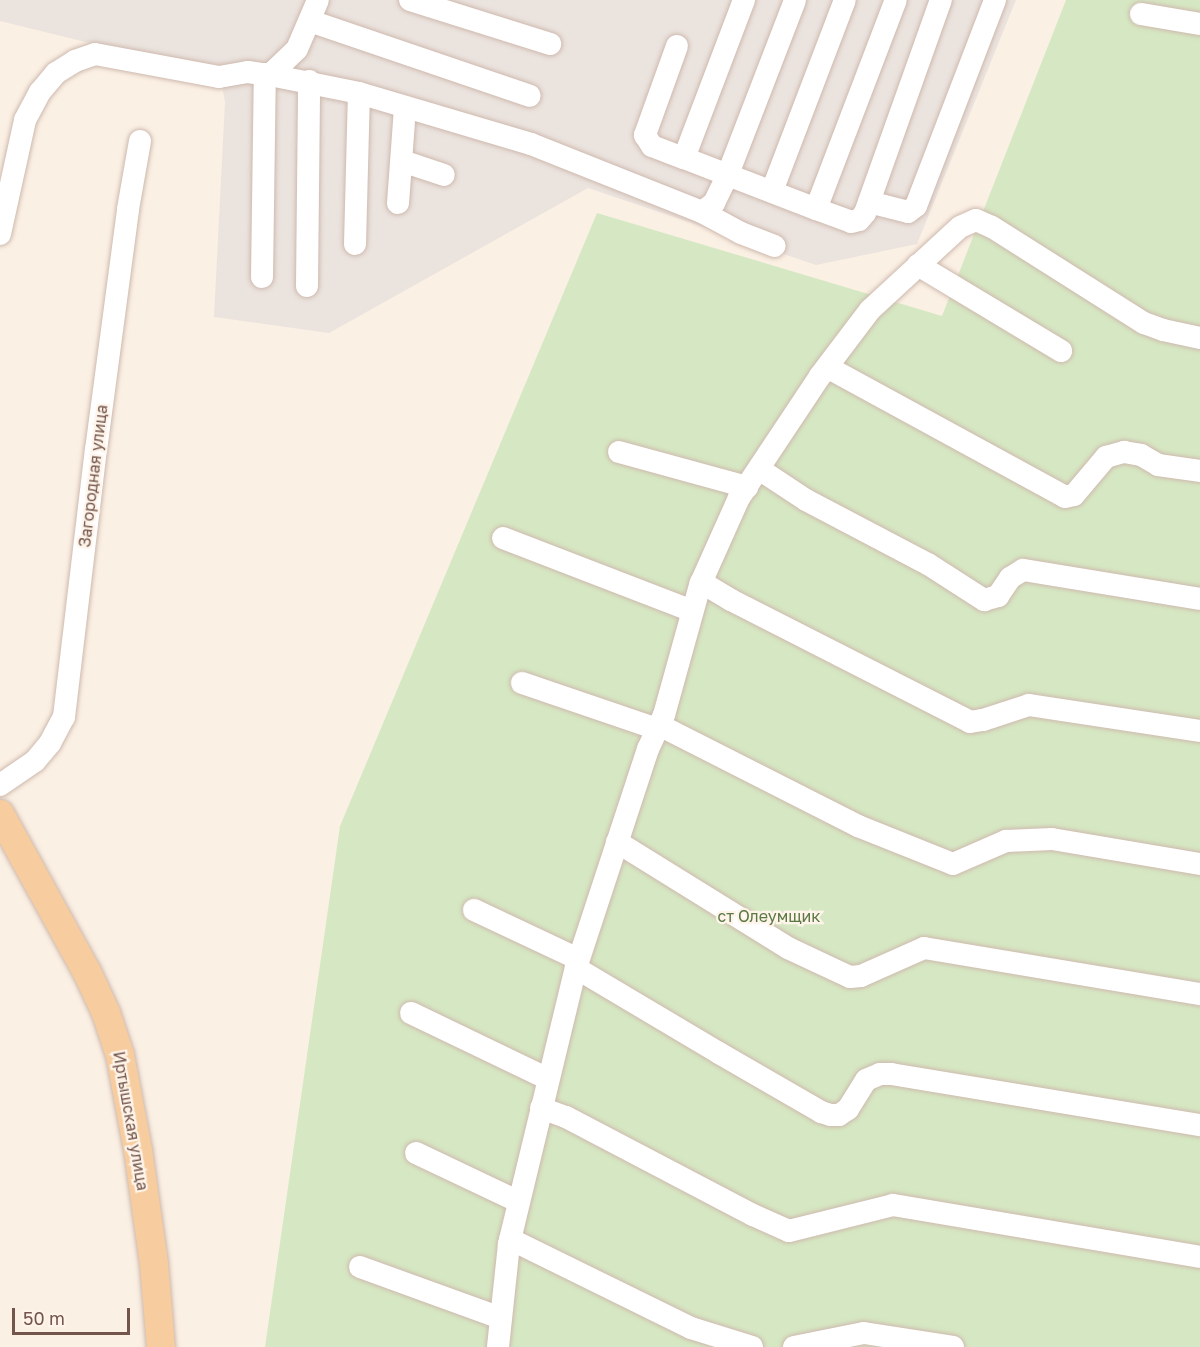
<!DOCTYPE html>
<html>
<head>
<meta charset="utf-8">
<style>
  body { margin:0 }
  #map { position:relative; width:1200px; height:1347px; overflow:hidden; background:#fbf0e4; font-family:"Golos Text",sans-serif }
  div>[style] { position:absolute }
  .industrial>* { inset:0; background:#ebe3de }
  .green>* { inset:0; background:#d6e8c3 }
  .roads { filter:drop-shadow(0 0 2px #ceb9ae) drop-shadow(0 0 2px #ceb9ae) }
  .minor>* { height:22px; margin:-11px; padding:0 11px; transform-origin:11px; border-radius:11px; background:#fff }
  .major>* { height:28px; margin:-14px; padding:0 14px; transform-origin:14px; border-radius:14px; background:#f7cd9f }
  span { translate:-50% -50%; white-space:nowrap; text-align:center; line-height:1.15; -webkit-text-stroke:4.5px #fef4ea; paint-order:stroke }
  .street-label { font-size:16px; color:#73554b }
  .park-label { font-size:16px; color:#597843 }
  .scale { position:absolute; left:12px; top:1308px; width:118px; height:27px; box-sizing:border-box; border:3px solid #73554b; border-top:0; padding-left:8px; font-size:18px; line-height:21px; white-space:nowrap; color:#73554b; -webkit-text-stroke:4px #fef4ea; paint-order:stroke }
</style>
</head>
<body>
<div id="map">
  <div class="industrial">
    <i style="clip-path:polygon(0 0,1016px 0,917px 244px,816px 265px,588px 188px,329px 333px,214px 317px,225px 102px,220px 75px,0 21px)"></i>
  </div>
  <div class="green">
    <i style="clip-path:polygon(1066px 0,1200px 0,1200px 1347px,265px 1347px,340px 826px,597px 213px,942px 316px)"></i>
  </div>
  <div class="roads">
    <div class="minor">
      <i style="left:410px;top:0;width:147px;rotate:17.4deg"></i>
      <i style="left:744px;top:0;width:169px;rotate:110.8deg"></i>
      <i style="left:684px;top:158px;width:142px;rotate:21.1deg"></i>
      <i style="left:816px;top:209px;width:224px;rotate:-69.1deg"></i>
      <i style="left:1141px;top:14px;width:60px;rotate:9.6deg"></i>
      <i style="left:310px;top:21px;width:232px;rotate:18.8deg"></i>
      <i style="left:677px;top:46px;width:95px;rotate:109.8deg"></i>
      <i style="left:645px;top:135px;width:13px;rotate:58deg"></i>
      <i style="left:652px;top:146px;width:34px;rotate:21deg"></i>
      <i style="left:270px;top:75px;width:91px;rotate:11.4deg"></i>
      <i style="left:359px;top:93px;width:179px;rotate:16.5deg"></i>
      <i style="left:531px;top:144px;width:184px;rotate:21.7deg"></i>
      <i style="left:702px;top:212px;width:15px;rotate:-37deg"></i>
      <i style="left:714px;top:203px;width:32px;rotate:-64deg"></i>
      <i style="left:728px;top:174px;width:186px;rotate:-68.9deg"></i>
      <i style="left:402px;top:161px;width:44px;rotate:18.4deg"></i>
      <i style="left:772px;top:191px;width:204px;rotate:-69.1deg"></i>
      <i style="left:869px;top:202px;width:40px;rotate:14.4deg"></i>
      <i style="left:908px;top:212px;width:10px;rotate:-37deg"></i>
      <i style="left:916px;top:206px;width:221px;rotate:-69deg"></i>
      <i style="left:398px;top:203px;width:96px;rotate:-85.8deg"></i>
      <i style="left:816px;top:209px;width:37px;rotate:20deg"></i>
      <i style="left:851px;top:222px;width:8px;rotate:-14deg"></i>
      <i style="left:859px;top:220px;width:9px;rotate:-49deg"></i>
      <i style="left:865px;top:213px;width:226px;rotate:-70.4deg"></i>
      <i style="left:702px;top:212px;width:44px;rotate:28.3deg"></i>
      <i style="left:741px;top:233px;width:36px;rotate:21deg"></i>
      <i style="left:0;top:234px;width:117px;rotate:-77.6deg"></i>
      <i style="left:25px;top:120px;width:32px;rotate:-62deg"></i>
      <i style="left:40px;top:92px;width:25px;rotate:-50deg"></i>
      <i style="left:56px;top:73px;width:22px;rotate:-32deg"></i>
      <i style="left:75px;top:61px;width:21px;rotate:-19deg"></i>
      <i style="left:95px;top:54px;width:126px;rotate:10.5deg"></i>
      <i style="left:219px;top:77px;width:29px;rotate:-10deg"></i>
      <i style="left:248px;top:72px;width:22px;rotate:8deg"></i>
      <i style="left:270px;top:75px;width:37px;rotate:-44deg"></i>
      <i style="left:297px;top:49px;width:53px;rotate:-66.8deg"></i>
      <i style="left:355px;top:244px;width:151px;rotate:-88.5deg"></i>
      <i style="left:918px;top:265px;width:167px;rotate:31deg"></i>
      <i style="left:262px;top:277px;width:203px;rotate:-89.2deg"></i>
      <i style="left:307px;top:286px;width:205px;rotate:-89.4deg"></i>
      <i style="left:827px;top:367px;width:271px;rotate:28.6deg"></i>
      <i style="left:1065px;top:497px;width:9px;rotate:-13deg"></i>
      <i style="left:1074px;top:495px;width:50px;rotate:-49.9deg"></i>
      <i style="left:1106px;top:457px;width:19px;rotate:-16deg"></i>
      <i style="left:1124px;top:452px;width:17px;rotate:10deg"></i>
      <i style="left:1141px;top:455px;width:20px;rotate:30deg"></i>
      <i style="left:1158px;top:465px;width:42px;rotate:8.1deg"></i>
      <i style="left:619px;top:452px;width:133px;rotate:15.3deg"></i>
      <i style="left:759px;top:469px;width:56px;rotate:33.4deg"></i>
      <i style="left:806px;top:500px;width:138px;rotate:27.7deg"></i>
      <i style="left:928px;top:564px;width:67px;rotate:32.7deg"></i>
      <i style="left:984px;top:600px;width:15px;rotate:-16deg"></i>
      <i style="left:998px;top:596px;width:22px;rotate:-56deg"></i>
      <i style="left:1010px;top:578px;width:15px;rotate:-32deg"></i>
      <i style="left:1023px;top:570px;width:179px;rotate:9.3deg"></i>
      <i style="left:503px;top:538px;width:203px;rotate:21.1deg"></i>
      <i style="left:701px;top:582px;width:35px;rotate:31deg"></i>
      <i style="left:731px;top:600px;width:268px;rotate:27deg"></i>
      <i style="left:970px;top:722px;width:13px;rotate:-9deg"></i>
      <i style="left:983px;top:720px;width:48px;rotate:-18.1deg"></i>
      <i style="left:1029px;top:705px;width:173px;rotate:8.6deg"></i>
      <i style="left:522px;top:683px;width:143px;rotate:18.8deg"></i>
      <i style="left:659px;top:725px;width:223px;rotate:26.9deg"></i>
      <i style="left:858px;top:826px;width:102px;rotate:21.8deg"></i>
      <i style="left:953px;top:864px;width:58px;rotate:-23.5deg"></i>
      <i style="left:1006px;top:841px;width:46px;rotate:-2.5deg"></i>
      <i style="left:1052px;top:839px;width:150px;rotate:9.6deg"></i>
      <i style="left:0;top:785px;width:42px;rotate:-34.4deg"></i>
      <i style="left:35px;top:761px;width:23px;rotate:-50deg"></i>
      <i style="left:50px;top:743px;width:30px;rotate:-62deg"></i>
      <i style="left:64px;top:717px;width:269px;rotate:-83.2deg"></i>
      <i style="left:96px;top:450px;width:243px;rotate:-82.4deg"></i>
      <i style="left:128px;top:209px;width:69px;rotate:-80deg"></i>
      <i style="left:617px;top:842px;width:201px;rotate:31.8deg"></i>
      <i style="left:788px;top:948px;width:68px;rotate:25.1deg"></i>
      <i style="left:850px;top:977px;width:11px;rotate:-5deg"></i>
      <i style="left:861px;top:976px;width:69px;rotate:-24deg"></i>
      <i style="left:924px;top:948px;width:280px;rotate:9.5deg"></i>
      <i style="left:474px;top:910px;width:115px;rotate:25.2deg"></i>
      <i style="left:576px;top:968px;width:166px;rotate:30.7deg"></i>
      <i style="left:719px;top:1053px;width:118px;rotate:30deg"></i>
      <i style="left:821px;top:1112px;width:10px;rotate:17deg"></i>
      <i style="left:831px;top:1115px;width:8px"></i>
      <i style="left:839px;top:1115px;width:11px;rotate:-34deg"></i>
      <i style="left:848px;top:1109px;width:34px;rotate:-58deg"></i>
      <i style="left:866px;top:1080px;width:15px;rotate:-23deg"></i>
      <i style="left:880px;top:1074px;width:11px"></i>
      <i style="left:891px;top:1074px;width:313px;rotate:9.4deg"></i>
      <i style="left:411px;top:1013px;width:152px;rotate:25.7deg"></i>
      <i style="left:541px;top:1108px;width:27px;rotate:20deg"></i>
      <i style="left:566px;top:1117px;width:211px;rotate:27.7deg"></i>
      <i style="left:753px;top:1215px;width:39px;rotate:24deg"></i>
      <i style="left:789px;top:1231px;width:107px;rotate:-14deg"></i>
      <i style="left:893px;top:1205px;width:311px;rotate:9.6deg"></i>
      <i style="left:416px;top:1153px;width:114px;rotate:25.4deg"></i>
      <i style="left:510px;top:1239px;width:202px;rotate:26.2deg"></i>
      <i style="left:691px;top:1328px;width:64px;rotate:17.3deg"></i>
      <i style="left:360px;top:1267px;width:150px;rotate:19.9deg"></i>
      <i style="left:498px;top:1347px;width:104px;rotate:-83.9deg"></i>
      <i style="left:509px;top:1244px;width:284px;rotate:-76.4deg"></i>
      <i style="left:576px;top:968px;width:231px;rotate:-71.8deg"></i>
      <i style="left:648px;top:749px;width:38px;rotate:-65deg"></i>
      <i style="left:664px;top:715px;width:135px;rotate:-74.5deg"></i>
      <i style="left:700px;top:585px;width:95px;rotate:-65.9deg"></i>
      <i style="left:739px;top:498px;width:146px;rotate:-56.4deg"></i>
      <i style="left:820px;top:376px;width:83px;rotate:-52.9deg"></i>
      <i style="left:870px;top:310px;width:122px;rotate:-42.7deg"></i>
      <i style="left:960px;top:227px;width:17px;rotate:-24deg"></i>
      <i style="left:976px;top:220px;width:17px;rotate:24deg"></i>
      <i style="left:992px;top:227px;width:180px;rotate:32.3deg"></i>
      <i style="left:1144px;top:323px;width:20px;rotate:20deg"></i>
      <i style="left:1163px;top:330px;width:38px;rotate:12deg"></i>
      <i style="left:794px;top:1347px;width:71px;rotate:-11.3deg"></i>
      <i style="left:864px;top:1333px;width:90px;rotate:8.9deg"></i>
    </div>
    <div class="major">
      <i style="left:0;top:814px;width:180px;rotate:61.2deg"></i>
      <i style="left:87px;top:972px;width:45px;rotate:65.1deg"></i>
      <i style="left:106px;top:1013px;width:44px;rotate:71.6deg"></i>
      <i style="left:120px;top:1055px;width:97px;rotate:79.3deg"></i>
      <i style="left:138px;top:1150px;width:115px;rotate:82deg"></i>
      <i style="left:154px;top:1264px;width:83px;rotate:85.2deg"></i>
    </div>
  </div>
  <div class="street-label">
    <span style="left:93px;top:476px;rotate:-83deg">Загородная улица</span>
    <span style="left:131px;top:1121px;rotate:80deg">Иртышская улица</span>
  </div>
  <div class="park-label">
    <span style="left:769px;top:916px">ст Олеумщик</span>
  </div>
  <div class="scale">50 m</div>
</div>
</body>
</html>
